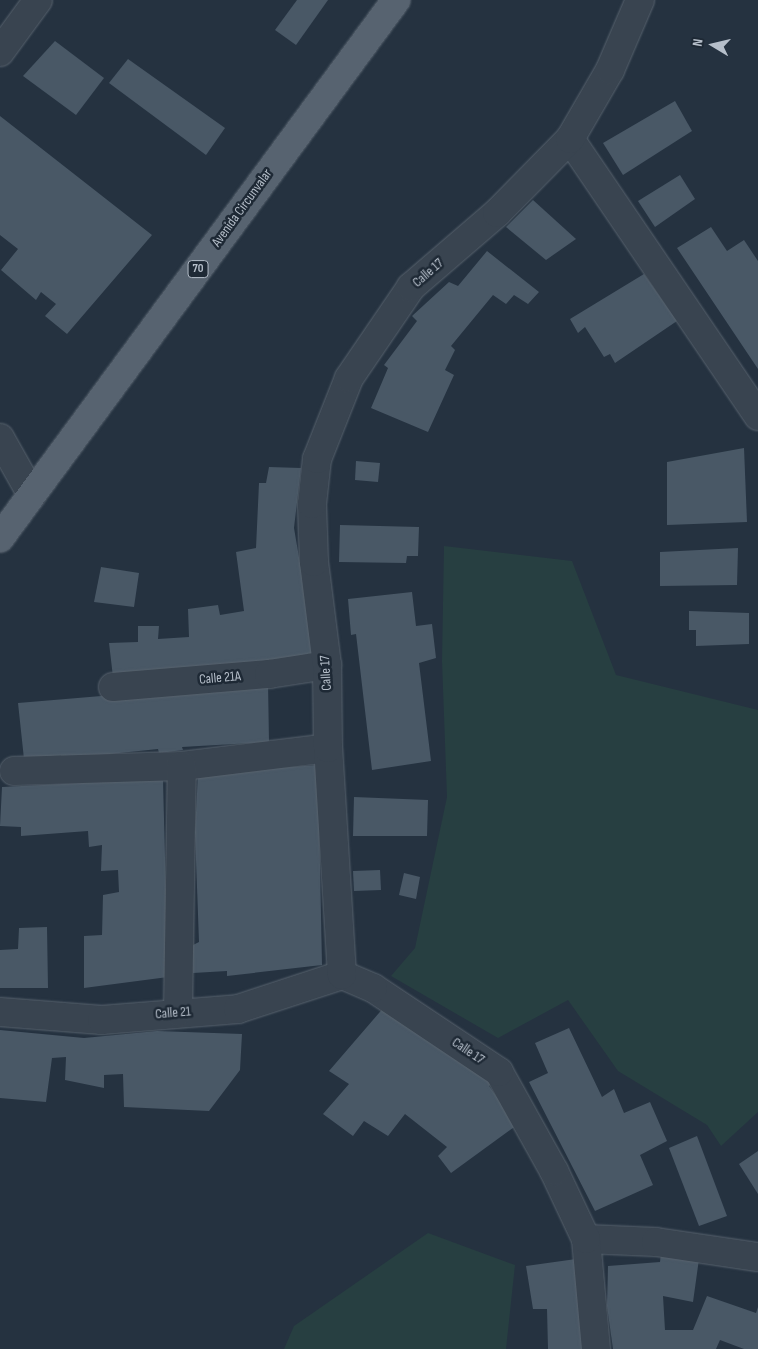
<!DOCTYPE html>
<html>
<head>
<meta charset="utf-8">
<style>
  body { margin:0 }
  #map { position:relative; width:758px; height:1349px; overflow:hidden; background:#253240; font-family:"Sofia Sans Condensed",sans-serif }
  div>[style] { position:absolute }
  .green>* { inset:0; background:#273f41 }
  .building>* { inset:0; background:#495866 }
  .roads { filter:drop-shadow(0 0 1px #57626d) drop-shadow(0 0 1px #57626d) }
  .minor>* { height:28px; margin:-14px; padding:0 14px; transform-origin:14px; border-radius:14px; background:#394450 }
  .major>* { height:28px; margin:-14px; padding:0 14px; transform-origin:14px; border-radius:14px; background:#576370 }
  span { translate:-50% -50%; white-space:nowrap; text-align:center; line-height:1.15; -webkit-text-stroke:5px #1e2935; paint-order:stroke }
  .shield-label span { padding:1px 4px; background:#1e2935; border:1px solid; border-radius:4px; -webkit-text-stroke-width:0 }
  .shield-label { font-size:12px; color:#b6bfca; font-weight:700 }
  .street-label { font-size:14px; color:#b6bfca }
  .north { position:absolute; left:688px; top:20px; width:50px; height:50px; -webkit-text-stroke:4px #1e2935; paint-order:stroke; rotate:279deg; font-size:14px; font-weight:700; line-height:20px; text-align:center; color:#b6bfca }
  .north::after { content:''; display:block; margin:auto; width:18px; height:22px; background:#b6bfca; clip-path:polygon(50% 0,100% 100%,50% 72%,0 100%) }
</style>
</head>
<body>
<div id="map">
  <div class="green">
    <i style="clip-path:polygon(444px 546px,572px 561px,616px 675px,758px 710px,758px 1112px,721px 1146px,707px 1125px,618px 1071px,568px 1000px,498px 1038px,391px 976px,415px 948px,447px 797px,442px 661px)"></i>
    <i style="clip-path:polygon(428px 1233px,515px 1265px,506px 1349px,284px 1349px,294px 1326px)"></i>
  </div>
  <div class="building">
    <i style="clip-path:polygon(297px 0,328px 0,296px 45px,275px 30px)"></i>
    <i style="clip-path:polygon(55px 41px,104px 78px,76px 115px,23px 76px)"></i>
    <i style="clip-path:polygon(128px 59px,225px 128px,206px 155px,109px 83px)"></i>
    <i style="clip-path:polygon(675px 101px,692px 131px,623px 175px,603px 143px)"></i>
    <i style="clip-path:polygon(0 116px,152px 235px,67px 334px,45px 316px,56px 304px,41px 292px,36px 300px,1px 270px,18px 249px,0 235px)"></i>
    <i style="clip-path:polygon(680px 175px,695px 199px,655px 227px,638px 201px)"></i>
    <i style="clip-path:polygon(533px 200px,576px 239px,546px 260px,506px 227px)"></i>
    <i style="clip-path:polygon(711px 227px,727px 251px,744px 240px,758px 261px,758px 369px,677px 248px)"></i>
    <i style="clip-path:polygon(487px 251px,539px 292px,528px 304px,514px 295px,506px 304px,493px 295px,451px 346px,455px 350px,445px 370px,454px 375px,428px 432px,371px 408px,388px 368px,384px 365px,417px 321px,412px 316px,449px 282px,458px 286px)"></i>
    <i style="clip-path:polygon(644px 274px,677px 321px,615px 363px,610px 354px,604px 357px,585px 327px,578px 333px,570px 319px)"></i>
    <i style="clip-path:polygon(744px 448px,747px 522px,667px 525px,667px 462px)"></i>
    <i style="clip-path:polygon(356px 461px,380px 463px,378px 482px,355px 480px)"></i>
    <i style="clip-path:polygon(269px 467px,301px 468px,294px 528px,315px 652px,291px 658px,113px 677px,109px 643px,138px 642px,138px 626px,159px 626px,158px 639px,189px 637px,188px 609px,218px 605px,220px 615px,244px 611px,236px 552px,256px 548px,259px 483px,266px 483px)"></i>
    <i style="clip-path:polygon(340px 525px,419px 527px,418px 556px,407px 556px,406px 563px,339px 562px)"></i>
    <i style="clip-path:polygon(738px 548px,737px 585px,660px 586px,660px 552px)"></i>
    <i style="clip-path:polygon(101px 567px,139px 573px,134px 607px,94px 602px)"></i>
    <i style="clip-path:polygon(412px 592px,416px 626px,432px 624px,436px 658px,419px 663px,431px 761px,372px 770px,356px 634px,351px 635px,348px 599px)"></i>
    <i style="clip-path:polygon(689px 611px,749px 613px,749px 644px,696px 646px,696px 630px,689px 630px)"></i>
    <i style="clip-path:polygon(268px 682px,269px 742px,182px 747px,183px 750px,159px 753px,158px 749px,61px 759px,61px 755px,24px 759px,18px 703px)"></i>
    <i style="clip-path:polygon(318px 765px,322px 965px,227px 976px,227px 971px,193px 973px,193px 945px,199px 942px,195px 832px,198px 774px)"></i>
    <i style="clip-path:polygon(163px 779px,168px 977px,84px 988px,84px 936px,102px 935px,103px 895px,119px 892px,118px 870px,101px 871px,102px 845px,89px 847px,88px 831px,21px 836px,21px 827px,0 826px,2px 787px)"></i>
    <i style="clip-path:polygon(354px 797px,428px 800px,427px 836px,353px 836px)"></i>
    <i style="clip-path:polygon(380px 870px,381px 890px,354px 891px,353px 871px)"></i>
    <i style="clip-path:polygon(404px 873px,420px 877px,416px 899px,399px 895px)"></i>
    <i style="clip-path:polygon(47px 927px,48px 988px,0 988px,0 950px,18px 949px,19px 928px)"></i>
    <i style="clip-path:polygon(385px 1006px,493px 1082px,489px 1086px,517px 1125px,451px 1173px,438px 1156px,447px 1147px,405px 1114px,388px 1136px,364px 1121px,353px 1136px,323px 1114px,349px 1084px,329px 1071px)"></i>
    <i style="clip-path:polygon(569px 1028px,602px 1097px,614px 1089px,624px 1113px,650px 1102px,667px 1141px,640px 1155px,653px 1185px,595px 1211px,529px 1082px,548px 1073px,535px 1043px)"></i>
    <i style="clip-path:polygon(0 1030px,84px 1038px,157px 1031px,242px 1034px,240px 1070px,209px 1111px,124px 1107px,123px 1074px,104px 1075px,104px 1088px,65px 1080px,66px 1057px,52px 1058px,46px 1102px,0 1098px)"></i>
    <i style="clip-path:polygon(697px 1136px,727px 1216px,699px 1226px,669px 1148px)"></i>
    <i style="clip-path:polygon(758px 1151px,758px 1194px,739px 1164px)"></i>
    <i style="clip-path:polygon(661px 1253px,699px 1259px,693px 1302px,663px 1296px,665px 1330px,693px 1330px,707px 1296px,756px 1313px,758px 1307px,758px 1349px,744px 1349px,720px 1340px,716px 1349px,613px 1349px,607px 1306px,608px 1266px,660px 1262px)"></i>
    <i style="clip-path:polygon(576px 1259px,584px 1349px,548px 1349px,547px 1309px,533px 1309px,526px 1266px)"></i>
  </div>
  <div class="roads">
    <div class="minor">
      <i style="left:0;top:52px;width:64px;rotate:-53.8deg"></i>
      <i style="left:570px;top:139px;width:335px;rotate:55.8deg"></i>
      <i style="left:0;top:438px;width:65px;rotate:60.7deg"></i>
      <i style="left:113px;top:687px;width:157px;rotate:-4.8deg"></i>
      <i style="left:269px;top:674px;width:59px;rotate:-8.8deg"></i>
      <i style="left:14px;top:771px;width:168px;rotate:-1.7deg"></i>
      <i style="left:182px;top:766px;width:147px;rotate:-7deg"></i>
      <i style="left:0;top:1012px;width:102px;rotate:4.5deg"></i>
      <i style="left:102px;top:1020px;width:136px;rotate:-4.6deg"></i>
      <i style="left:238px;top:1009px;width:109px;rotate:-18.1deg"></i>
      <i style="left:178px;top:1012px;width:246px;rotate:-89.1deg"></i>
      <i style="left:586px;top:1239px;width:70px;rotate:2.5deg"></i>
      <i style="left:656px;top:1242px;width:103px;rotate:8.4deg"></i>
      <i style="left:596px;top:1349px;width:110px;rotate:-95.2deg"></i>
      <i style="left:586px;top:1239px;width:75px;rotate:-115.2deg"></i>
      <i style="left:554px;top:1171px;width:113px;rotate:-119.1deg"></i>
      <i style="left:499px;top:1072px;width:151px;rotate:-146.3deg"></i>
      <i style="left:373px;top:988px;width:34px;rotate:-157deg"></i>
      <i style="left:342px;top:975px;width:227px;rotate:-93.5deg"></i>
      <i style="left:328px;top:748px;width:83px;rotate:-90.7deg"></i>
      <i style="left:327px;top:665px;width:104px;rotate:-97.2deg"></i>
      <i style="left:314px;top:562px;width:58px;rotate:-92deg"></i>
      <i style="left:312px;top:504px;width:45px;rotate:-83.7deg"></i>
      <i style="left:317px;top:459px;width:87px;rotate:-68.4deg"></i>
      <i style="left:349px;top:378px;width:110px;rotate:-55.7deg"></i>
      <i style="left:411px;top:287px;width:113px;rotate:-40.7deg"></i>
      <i style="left:497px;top:213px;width:104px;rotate:-45.4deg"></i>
      <i style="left:570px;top:139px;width:80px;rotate:-59.9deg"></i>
      <i style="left:610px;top:70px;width:76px;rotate:-66.8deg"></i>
    </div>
    <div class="major">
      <i style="left:0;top:538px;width:668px;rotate:-53.64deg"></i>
    </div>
  </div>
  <div class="shield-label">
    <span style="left:198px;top:269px">70</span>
  </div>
  <div class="street-label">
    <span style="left:242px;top:208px;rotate:-54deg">Avenida Circunvalar</span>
    <span style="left:428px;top:273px;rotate:-41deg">Calle 17</span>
    <span style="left:326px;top:673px;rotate:-93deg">Calle 17</span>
    <span style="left:220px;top:678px;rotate:-5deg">Calle 21A</span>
    <span style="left:173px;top:1013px;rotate:-5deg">Calle 21</span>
    <span style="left:468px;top:1051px;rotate:34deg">Calle 17</span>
  </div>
  <div class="north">N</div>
</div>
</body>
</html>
